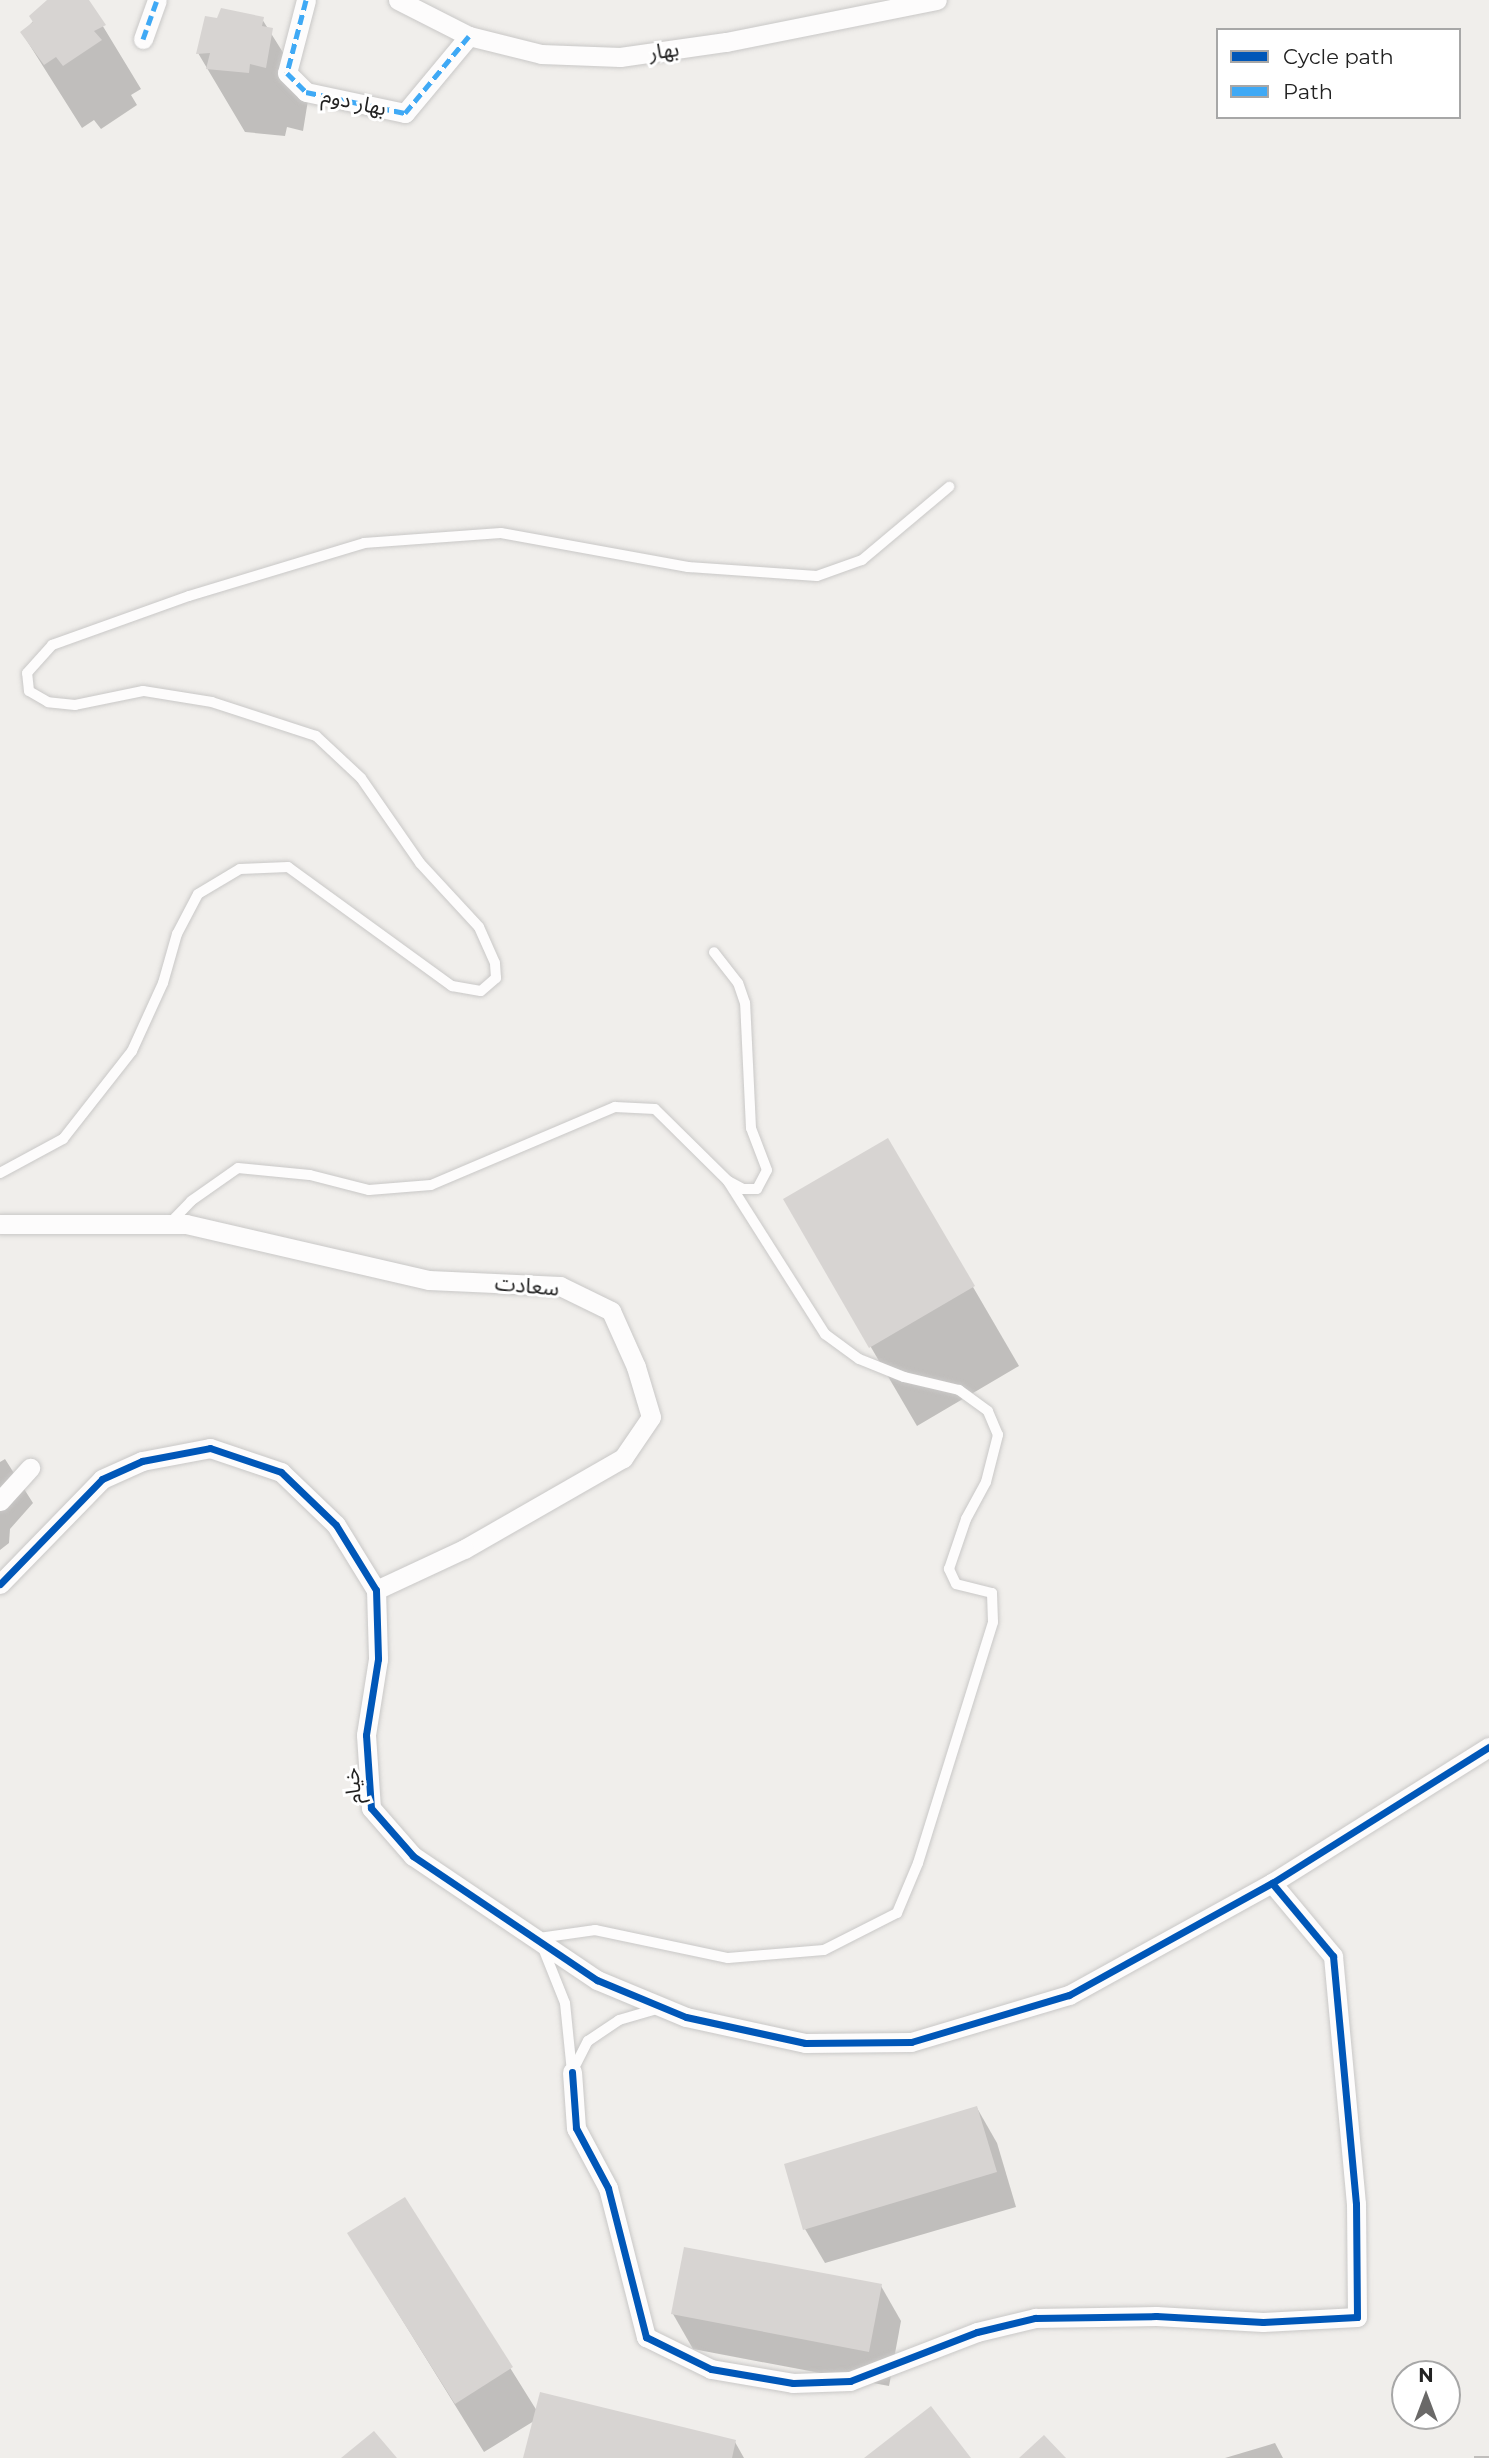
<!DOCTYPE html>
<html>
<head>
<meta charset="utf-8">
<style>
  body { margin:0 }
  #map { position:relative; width:1489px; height:2458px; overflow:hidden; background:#f0eeeb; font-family:Montserrat,"Noto Sans Arabic",sans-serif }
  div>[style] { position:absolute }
  .shadow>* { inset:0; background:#0003 }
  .building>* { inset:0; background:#d7d4d2 }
  .roads { filter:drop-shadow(0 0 2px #c9c8c7) drop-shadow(0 0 2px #c9c8c7) }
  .lane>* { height:10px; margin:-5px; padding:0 5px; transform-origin:5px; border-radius:5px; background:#fdfcfc }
  .street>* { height:19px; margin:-9.5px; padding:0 9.5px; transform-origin:9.5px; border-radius:9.5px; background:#fdfcfc }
  .quiet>* { height:5px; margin-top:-2.5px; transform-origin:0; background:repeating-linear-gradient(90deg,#3fa9f5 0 10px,transparent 0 15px) }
  .cycleway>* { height:7px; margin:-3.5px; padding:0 3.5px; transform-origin:3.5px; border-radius:3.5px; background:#0057b8 }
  span { translate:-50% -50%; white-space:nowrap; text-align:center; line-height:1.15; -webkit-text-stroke:6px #fff; paint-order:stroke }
  .street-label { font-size:21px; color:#222 }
  .legend { position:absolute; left:1216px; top:28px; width:245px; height:91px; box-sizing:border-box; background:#fff; border:2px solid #a7a7a7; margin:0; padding:9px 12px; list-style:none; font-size:21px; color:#222 }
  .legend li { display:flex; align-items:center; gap:14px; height:35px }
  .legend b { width:35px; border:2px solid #a7a7a7 }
  .north { position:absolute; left:1391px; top:2360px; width:70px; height:70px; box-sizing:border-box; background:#fff; border:2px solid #a7a7a7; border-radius:50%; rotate:0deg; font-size:19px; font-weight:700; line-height:28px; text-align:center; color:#222 }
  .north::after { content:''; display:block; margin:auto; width:24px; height:32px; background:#6a6968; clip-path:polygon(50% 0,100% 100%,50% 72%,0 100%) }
</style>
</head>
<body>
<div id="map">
  <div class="shadow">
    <i style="clip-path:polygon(53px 0,87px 0,141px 89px,131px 95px,137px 105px,101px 129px,94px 120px,82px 128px,22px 33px)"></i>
    <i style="clip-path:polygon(262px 19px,309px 94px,303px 131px,287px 127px,285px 136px,245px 132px,198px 53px)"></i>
    <i style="clip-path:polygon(888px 1141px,1019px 1366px,917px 1426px,785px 1200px)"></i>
    <i style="clip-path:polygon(5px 1459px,33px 1503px,10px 1529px,9px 1543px,0 1550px,0 1462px)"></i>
    <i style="clip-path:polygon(977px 2108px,997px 2143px,1016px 2207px,825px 2263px,805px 2229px)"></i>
    <i style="clip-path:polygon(405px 2199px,537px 2411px,735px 2442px,744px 2458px,525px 2458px,534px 2421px,484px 2452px,349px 2234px)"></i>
    <i style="clip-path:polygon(881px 2286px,901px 2321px,889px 2386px,693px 2349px,673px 2314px)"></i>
    <i style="clip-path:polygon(1275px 2443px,1283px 2458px,1225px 2458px)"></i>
    <i style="clip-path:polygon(1474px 2456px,1489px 2456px,1489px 2458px,1474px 2458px)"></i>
  </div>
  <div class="building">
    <i style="clip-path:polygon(47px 0,89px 0,106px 25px,94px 31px,102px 40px,63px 66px,56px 57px,44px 65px,20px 32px,33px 22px,29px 16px)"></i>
    <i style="clip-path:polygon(221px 8px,264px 17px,262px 26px,273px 28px,266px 68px,250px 64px,249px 73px,206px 69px,210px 53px,196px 54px,205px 16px,217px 18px)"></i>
    <i style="clip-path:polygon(888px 1138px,975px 1286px,869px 1348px,783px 1199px)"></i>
    <i style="clip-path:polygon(977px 2106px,997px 2172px,803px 2230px,784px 2164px)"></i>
    <i style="clip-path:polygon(405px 2197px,513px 2367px,455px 2404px,347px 2233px)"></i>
    <i style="clip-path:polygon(684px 2247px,882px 2284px,869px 2352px,671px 2314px)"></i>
    <i style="clip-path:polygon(540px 2392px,736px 2440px,732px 2458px,523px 2458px)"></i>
    <i style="clip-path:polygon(931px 2406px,971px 2458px,864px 2458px)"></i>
    <i style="clip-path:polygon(374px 2431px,397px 2458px,341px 2458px)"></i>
    <i style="clip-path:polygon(1044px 2435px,1066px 2458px,1019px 2458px)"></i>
  </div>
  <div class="roads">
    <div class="lane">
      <i style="left:0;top:1173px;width:72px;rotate:-28.4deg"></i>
      <i style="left:63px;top:1139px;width:112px;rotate:-51.9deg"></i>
      <i style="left:132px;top:1051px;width:75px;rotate:-65.5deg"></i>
      <i style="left:163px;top:983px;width:51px;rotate:-74.1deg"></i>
      <i style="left:177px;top:934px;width:45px;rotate:-62.3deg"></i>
      <i style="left:198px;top:894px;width:49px;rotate:-30.8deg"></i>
      <i style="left:240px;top:869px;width:48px;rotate:-2.4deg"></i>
      <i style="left:288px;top:867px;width:203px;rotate:36deg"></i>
      <i style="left:452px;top:986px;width:29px;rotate:10deg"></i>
      <i style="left:481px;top:991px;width:20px;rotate:-41deg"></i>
      <i style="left:496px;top:978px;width:15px;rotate:-94deg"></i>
      <i style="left:495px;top:963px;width:39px;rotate:-114deg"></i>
      <i style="left:479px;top:927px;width:87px;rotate:-132.7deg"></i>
      <i style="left:420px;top:863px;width:103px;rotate:-124.8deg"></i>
      <i style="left:361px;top:778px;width:62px;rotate:-137deg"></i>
      <i style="left:316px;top:736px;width:109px;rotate:-161.9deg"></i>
      <i style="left:212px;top:702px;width:70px;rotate:-170.9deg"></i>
      <i style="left:143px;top:691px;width:69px;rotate:168.4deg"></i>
      <i style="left:75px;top:705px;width:27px;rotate:-174deg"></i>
      <i style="left:48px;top:702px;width:22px;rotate:-150deg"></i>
      <i style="left:29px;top:691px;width:18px;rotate:-96deg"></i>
      <i style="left:27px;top:673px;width:38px;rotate:-48deg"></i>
      <i style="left:52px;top:645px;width:145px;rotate:-19.7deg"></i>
      <i style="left:189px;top:596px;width:183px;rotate:-16.8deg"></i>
      <i style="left:364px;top:543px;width:137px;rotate:-4.2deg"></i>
      <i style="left:501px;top:533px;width:190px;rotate:10.3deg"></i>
      <i style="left:688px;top:567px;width:129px;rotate:4deg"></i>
      <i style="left:817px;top:576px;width:48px;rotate:-19.6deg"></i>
      <i style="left:862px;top:560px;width:114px;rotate:-40deg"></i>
      <i style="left:171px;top:1222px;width:29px;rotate:-46deg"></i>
      <i style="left:191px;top:1201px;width:57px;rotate:-35.1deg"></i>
      <i style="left:238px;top:1168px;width:72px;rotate:5.6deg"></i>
      <i style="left:310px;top:1175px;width:61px;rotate:14.3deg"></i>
      <i style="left:369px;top:1190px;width:62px;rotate:-4.6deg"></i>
      <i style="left:431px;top:1185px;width:200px;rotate:-23deg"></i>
      <i style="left:615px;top:1107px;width:40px;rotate:2.9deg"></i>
      <i style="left:655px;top:1109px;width:103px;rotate:44.6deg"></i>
      <i style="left:728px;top:1181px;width:17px;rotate:28deg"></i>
      <i style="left:743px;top:1189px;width:14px"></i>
      <i style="left:757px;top:1189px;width:21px;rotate:-62deg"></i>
      <i style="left:767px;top:1170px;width:45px;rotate:-110.9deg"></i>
      <i style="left:751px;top:1128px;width:125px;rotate:-92.7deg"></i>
      <i style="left:745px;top:1003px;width:21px;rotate:-109deg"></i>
      <i style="left:738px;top:983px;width:39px;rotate:-128deg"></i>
      <i style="left:572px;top:2072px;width:69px;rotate:-95.8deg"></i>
      <i style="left:565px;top:2003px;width:70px;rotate:-111.8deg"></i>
      <i style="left:539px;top:1938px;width:57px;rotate:-8.1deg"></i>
      <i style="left:595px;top:1930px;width:136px;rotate:11.9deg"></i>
      <i style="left:728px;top:1958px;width:96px;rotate:-4.8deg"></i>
      <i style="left:824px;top:1950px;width:82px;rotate:-26.9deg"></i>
      <i style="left:897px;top:1913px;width:54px;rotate:-67.2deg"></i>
      <i style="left:918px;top:1863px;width:252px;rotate:-72.7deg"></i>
      <i style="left:993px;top:1622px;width:29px;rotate:-92deg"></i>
      <i style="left:992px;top:1593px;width:37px;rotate:-166deg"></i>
      <i style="left:956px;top:1584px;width:17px;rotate:-115deg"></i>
      <i style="left:949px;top:1569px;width:53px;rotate:-71.2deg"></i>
      <i style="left:966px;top:1519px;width:42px;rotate:-61.6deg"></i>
      <i style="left:986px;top:1482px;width:49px;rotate:-75.7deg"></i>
      <i style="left:998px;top:1435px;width:26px;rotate:-113deg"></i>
      <i style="left:988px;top:1411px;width:36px;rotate:-144deg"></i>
      <i style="left:959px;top:1390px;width:57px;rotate:-166.7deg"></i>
      <i style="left:904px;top:1377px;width:48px;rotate:-158.2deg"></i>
      <i style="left:859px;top:1359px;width:42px;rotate:-143.7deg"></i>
      <i style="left:825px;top:1334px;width:181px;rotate:-122.4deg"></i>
      <i style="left:572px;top:2072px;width:35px;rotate:-63deg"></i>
      <i style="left:588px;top:2041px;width:37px;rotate:-34deg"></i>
      <i style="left:619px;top:2020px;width:43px;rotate:-16.3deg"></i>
    </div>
    <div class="street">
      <i style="left:306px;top:0;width:75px;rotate:104.6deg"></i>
      <i style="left:287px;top:73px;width:27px;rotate:45deg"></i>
      <i style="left:306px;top:92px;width:101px;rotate:12deg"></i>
      <i style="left:405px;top:113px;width:100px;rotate:-50.3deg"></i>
      <i style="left:398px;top:0;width:80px;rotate:26.9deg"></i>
      <i style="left:469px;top:36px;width:74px;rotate:14deg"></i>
      <i style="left:541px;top:54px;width:79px;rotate:2.2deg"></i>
      <i style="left:620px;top:57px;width:107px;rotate:-8.1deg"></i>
      <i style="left:726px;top:42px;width:215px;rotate:-11.3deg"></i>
      <i style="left:143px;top:39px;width:41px;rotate:-70.3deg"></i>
      <i style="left:0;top:1224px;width:186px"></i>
      <i style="left:186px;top:1224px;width:249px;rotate:13deg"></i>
      <i style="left:429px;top:1280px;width:131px;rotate:2.6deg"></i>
      <i style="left:560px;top:1286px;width:57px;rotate:26.1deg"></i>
      <i style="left:611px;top:1311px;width:61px;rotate:65.9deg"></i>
      <i style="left:636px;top:1367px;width:52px;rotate:73.3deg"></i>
      <i style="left:651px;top:1417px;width:50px;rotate:124.3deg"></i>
      <i style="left:623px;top:1458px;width:183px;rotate:150.2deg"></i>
      <i style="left:464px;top:1549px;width:97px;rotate:155deg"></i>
      <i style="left:0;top:1501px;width:45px;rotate:-47.7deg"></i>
      <i style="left:0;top:1584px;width:146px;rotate:-45.8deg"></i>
      <i style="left:102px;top:1479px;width:44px;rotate:-24.2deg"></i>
      <i style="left:142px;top:1461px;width:69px;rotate:-10.8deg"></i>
      <i style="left:210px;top:1448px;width:75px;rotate:18.7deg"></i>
      <i style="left:281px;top:1472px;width:76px;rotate:43.9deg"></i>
      <i style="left:336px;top:1525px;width:76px;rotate:58.4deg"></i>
      <i style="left:376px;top:1590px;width:69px;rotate:88.3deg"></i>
      <i style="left:378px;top:1659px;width:77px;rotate:99deg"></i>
      <i style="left:366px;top:1735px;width:73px;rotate:86.1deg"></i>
      <i style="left:371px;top:1808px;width:64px;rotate:48.8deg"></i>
      <i style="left:413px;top:1856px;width:222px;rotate:34deg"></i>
      <i style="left:597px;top:1980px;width:96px;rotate:22.6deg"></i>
      <i style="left:686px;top:2017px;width:122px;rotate:12.3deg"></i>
      <i style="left:805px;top:2043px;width:106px;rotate:-0.5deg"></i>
      <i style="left:911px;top:2042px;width:165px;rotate:-16.6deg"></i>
      <i style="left:1069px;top:1995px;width:232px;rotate:-28.9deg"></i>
      <i style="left:1272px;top:1883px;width:256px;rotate:-32.1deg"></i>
      <i style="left:572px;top:2072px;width:56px;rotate:85.9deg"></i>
      <i style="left:576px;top:2128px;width:68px;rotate:61.9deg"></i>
      <i style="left:608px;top:2188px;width:154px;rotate:75.7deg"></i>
      <i style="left:646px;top:2337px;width:72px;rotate:26.2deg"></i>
      <i style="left:711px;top:2369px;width:83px;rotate:9.7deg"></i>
      <i style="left:793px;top:2383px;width:57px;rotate:-2deg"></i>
      <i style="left:850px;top:2381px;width:136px;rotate:-21.1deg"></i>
      <i style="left:977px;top:2332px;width:60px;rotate:-13.6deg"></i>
      <i style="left:1035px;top:2318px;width:121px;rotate:-0.9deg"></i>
      <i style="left:1156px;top:2316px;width:107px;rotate:3.2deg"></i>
      <i style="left:1263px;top:2322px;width:94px;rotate:-3deg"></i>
      <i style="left:1357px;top:2317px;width:113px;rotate:-90.5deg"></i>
      <i style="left:1356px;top:2204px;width:249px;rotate:-95.3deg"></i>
      <i style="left:1333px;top:1956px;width:95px;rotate:-129.9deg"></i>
    </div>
  </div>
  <div class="quiet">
    <i style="left:306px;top:0;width:75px;rotate:104.6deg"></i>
    <i style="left:287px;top:73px;width:27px;rotate:45deg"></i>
    <i style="left:306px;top:92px;width:101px;rotate:12deg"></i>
    <i style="left:405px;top:113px;width:100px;rotate:-50.3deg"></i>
    <i style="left:143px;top:39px;width:41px;rotate:-70.3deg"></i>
  </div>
  <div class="cycleway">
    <i style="left:0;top:1584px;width:146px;rotate:-45.8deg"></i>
    <i style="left:102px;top:1479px;width:44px;rotate:-24.2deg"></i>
    <i style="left:142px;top:1461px;width:69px;rotate:-10.8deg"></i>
    <i style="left:210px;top:1448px;width:75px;rotate:18.7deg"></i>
    <i style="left:281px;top:1472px;width:76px;rotate:43.9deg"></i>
    <i style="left:336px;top:1525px;width:76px;rotate:58.4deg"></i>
    <i style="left:376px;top:1590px;width:69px;rotate:88.3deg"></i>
    <i style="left:378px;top:1659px;width:77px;rotate:99deg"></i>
    <i style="left:366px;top:1735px;width:73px;rotate:86.1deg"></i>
    <i style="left:371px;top:1808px;width:64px;rotate:48.8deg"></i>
    <i style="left:413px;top:1856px;width:222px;rotate:34deg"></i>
    <i style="left:597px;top:1980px;width:96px;rotate:22.6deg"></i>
    <i style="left:686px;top:2017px;width:122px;rotate:12.3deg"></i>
    <i style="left:805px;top:2043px;width:106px;rotate:-0.5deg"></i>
    <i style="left:911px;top:2042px;width:165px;rotate:-16.6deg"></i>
    <i style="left:1069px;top:1995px;width:232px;rotate:-28.9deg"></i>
    <i style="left:1272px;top:1883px;width:256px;rotate:-32.1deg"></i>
    <i style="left:572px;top:2072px;width:56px;rotate:85.9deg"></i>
    <i style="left:576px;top:2128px;width:68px;rotate:61.9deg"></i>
    <i style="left:608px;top:2188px;width:154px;rotate:75.7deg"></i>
    <i style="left:646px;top:2337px;width:72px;rotate:26.2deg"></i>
    <i style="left:711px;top:2369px;width:83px;rotate:9.7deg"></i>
    <i style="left:793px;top:2383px;width:57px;rotate:-2deg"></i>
    <i style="left:850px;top:2381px;width:136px;rotate:-21.1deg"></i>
    <i style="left:977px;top:2332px;width:60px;rotate:-13.6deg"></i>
    <i style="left:1035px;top:2318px;width:121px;rotate:-0.9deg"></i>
    <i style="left:1156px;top:2316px;width:107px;rotate:3.2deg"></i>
    <i style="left:1263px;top:2322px;width:94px;rotate:-3deg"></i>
    <i style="left:1357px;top:2317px;width:113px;rotate:-90.5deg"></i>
    <i style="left:1356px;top:2204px;width:249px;rotate:-95.3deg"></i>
    <i style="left:1333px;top:1956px;width:95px;rotate:-129.9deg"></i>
  </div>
  <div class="street-label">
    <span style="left:664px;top:51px;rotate:-8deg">بهار</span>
    <span style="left:354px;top:102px;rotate:12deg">بهار دوم</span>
    <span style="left:527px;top:1286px;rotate:5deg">سعادت</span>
    <span style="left:353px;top:1786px;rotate:-97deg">خیام</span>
  </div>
  <ul class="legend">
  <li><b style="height:9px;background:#0057b8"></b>Cycle path</li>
  <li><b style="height:9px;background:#3fa9f5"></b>Path</li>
  </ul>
  <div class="north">N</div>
</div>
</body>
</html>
